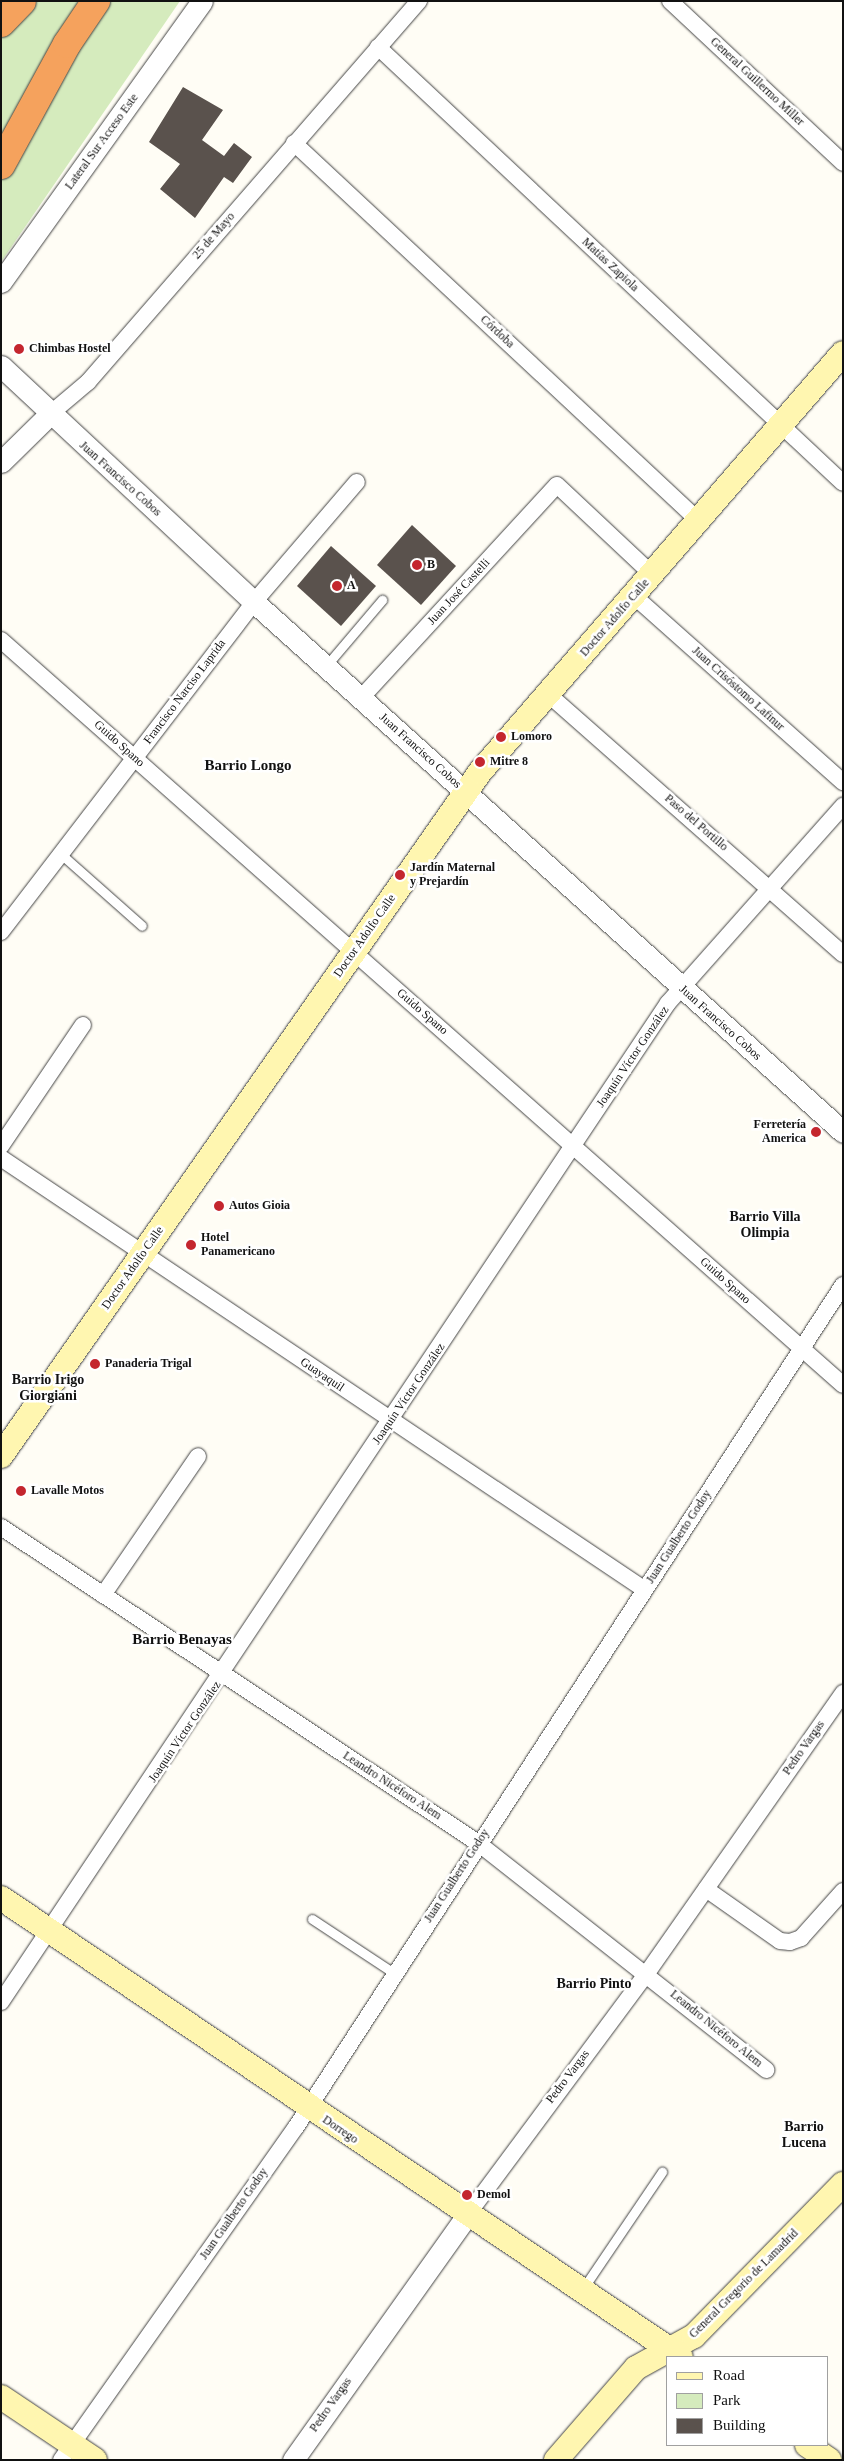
<!DOCTYPE html>
<html>
<head>
<meta charset="utf-8">
<style>
  body { margin:0 }
  #map { position:relative; width:844px; height:2461px; overflow:hidden; background:#fffdf5; font-family:Georgia,serif }
  div>[style] { position:absolute }
  .green>* { inset:0; background:#d5ebbd }
  .building>* { inset:0; background:#5a524d }
  .roads { filter:drop-shadow(0 0 1px #444) drop-shadow(0 0 1px #444) }
  .service>* { height:9px; margin:-4.5px; padding:0 4.5px; transform-origin:4.5px; border-radius:4.5px; background:#fff }
  .minor>* { height:16px; margin:-8px; padding:0 8px; transform-origin:8px; border-radius:8px; background:#fff }
  .tertiary>* { height:21px; margin:-10.5px; padding:0 10.5px; transform-origin:10.5px; border-radius:10.5px; background:#fff }
  .secondary>* { height:24px; margin:-12px; padding:0 12px; transform-origin:12px; border-radius:12px; background:#fff6b0 }
  .motorway>* { height:28px; margin:-14px; padding:0 14px; transform-origin:14px; border-radius:14px; background:#f5a25d }
  .dots>* { width:14px; height:14px; translate:-50% -50%; box-sizing:border-box; border:2px solid #fff; border-radius:50% }
  span { translate:-50% -50%; white-space:nowrap; text-align:center; line-height:1.15; -webkit-text-stroke:5px #fff; paint-order:stroke }
  .street-label { font-size:12px; color:#111 }
  .poi-label { font-size:12px; color:#111; font-weight:700 }
  .left { translate:0 -50%; text-align:left }
  .right { translate:-100% -50%; text-align:right }
  .neighbourhood-label { font-size:14px; color:#111; font-weight:700 }
  .quarter-label { font-size:15px; color:#111; font-weight:700 }
  .frame { position:absolute; inset:0; border:2px solid #111; pointer-events:none }
  .legend { position:absolute; left:666px; top:2356px; width:162px; height:90px; box-sizing:border-box; background:#fff; border:1px solid #a0a0a0; margin:0; padding:6px 9px; list-style:none; font-size:15px; color:#111 }
  .legend li { display:flex; align-items:center; gap:10px; height:25px }
  .legend b { width:25px; border:1px solid #a0a0a0 }
</style>
</head>
<body>
<div id="map">
  <div class="green">
    <i style="clip-path:polygon(1px 1px,180px 1px,1px 262px)"></i>
  </div>
  <div class="building">
    <i style="clip-path:polygon(183px 87px,223px 110px,202px 140px,224px 156px,234px 143px,252px 157px,233px 183px,224px 177px,195px 218px,160px 189px,180px 164px,149px 142px)"></i>
    <i style="clip-path:polygon(412px 525px,456px 566px,421px 605px,377px 565px)"></i>
    <i style="clip-path:polygon(331px 546px,376px 586px,341px 626px,297px 586px)"></i>
  </div>
  <div class="roads">
    <div class="service">
      <i style="left:326px;top:666px;width:87px;rotate:-49.7deg"></i>
      <i style="left:61px;top:854px;width:108px;rotate:41.6deg"></i>
      <i style="left:312px;top:1919px;width:98px;rotate:33.4deg"></i>
      <i style="left:582px;top:2290px;width:143px;rotate:-55.9deg"></i>
    </div>
    <div class="minor">
      <i style="left:670px;top:1px;width:237px;rotate:43.1deg"></i>
      <i style="left:378px;top:47px;width:637px;rotate:43.16deg"></i>
      <i style="left:294px;top:143px;width:554px;rotate:43.03deg"></i>
      <i style="left:49px;top:415px;width:51px;rotate:-40.2deg"></i>
      <i style="left:88px;top:382px;width:505px;rotate:-49.02deg"></i>
      <i style="left:634px;top:596px;width:280px;rotate:41.7deg"></i>
      <i style="left:1px;top:640px;width:1124px;rotate:41.5deg"></i>
      <i style="left:548px;top:694px;width:393px;rotate:41.4deg"></i>
      <i style="left:361px;top:698px;width:289px;rotate:-47.4deg"></i>
      <i style="left:557px;top:485px;width:132px;rotate:43.2deg"></i>
      <i style="left:1px;top:932px;width:416px;rotate:-52.5deg"></i>
      <i style="left:254px;top:602px;width:158px;rotate:-49.4deg"></i>
      <i style="left:1px;top:1146px;width:146px;rotate:-55.9deg"></i>
      <i style="left:1px;top:1158px;width:775px;rotate:33.85deg"></i>
      <i style="left:1px;top:1527px;width:572px;rotate:33.52deg"></i>
      <i style="left:478px;top:1843px;width:367px;rotate:38.2deg"></i>
      <i style="left:103px;top:1595px;width:168px;rotate:-55.6deg"></i>
      <i style="left:706px;top:1889px;width:90px;rotate:35.1deg"></i>
      <i style="left:780px;top:1941px;width:10px;rotate:6deg"></i>
      <i style="left:790px;top:1942px;width:12px;rotate:-20deg"></i>
      <i style="left:801px;top:1938px;width:63px;rotate:-48.2deg"></i>
      <i style="left:1px;top:2002px;width:1201px;rotate:-56.27deg"></i>
      <i style="left:668px;top:1003px;width:264px;rotate:-48.4deg"></i>
      <i style="left:468px;top:2214px;width:300px;rotate:-53.4deg"></i>
      <i style="left:647px;top:1973px;width:342px;rotate:-55deg"></i>
      <i style="left:61px;top:2460px;width:408px;rotate:-54.8deg"></i>
      <i style="left:296px;top:2127px;width:1004px;rotate:-56.99deg"></i>
    </div>
    <div class="tertiary">
      <i style="left:1px;top:282px;width:345px;rotate:-54.4deg"></i>
      <i style="left:1px;top:366px;width:346px;rotate:43deg"></i>
      <i style="left:254px;top:602px;width:792px;rotate:41.98deg"></i>
      <i style="left:1px;top:462px;width:67px;rotate:-44.4deg"></i>
      <i style="left:293px;top:2460px;width:302px;rotate:-54.6deg"></i>
    </div>
    <div class="secondary">
      <i style="left:1px;top:1456px;width:835px;rotate:-55deg"></i>
      <i style="left:480px;top:772px;width:554px;rotate:-49.1deg"></i>
      <i style="left:1px;top:1898px;width:820px;rotate:34.02deg"></i>
      <i style="left:1px;top:2397px;width:113px;rotate:33.8deg"></i>
      <i style="left:807px;top:2445px;width:27px;rotate:34deg"></i>
      <i style="left:556px;top:2460px;width:122px;rotate:-49deg"></i>
      <i style="left:636px;top:2368px;width:66px;rotate:-28.9deg"></i>
      <i style="left:694px;top:2336px;width:213px;rotate:-45.6deg"></i>
    </div>
    <div class="motorway">
      <i style="left:1px;top:23px;width:30px;rotate:-46deg"></i>
      <i style="left:1px;top:165px;width:138px;rotate:-61.4deg"></i>
      <i style="left:67px;top:44px;width:52px;rotate:-56deg"></i>
    </div>
  </div>
  <div class="dots">
    <i style="left:19px;top:349px;background:#c4262e"></i>
    <i style="left:417px;top:565px;background:#c4262e"></i>
    <i style="left:337px;top:586px;background:#c4262e"></i>
    <i style="left:501px;top:737px;background:#c4262e"></i>
    <i style="left:480px;top:762px;background:#c4262e"></i>
    <i style="left:400px;top:875px;background:#c4262e"></i>
    <i style="left:816px;top:1132px;background:#c4262e"></i>
    <i style="left:219px;top:1206px;background:#c4262e"></i>
    <i style="left:191px;top:1245px;background:#c4262e"></i>
    <i style="left:95px;top:1364px;background:#c4262e"></i>
    <i style="left:21px;top:1491px;background:#c4262e"></i>
    <i style="left:467px;top:2195px;background:#c4262e"></i>
  </div>
  <div class="street-label">
    <span style="left:757px;top:82px;rotate:43deg">General Guillermo Miller</span>
    <span style="left:102px;top:142px;rotate:-54deg">Lateral Sur Acceso Este</span>
    <span style="left:214px;top:236px;rotate:-49deg">25 de Mayo</span>
    <span style="left:610px;top:265px;rotate:43deg">Matías Zapiola</span>
    <span style="left:497px;top:332px;rotate:43deg">Córdoba</span>
    <span style="left:120px;top:479px;rotate:42deg">Juan Francisco Cobos</span>
    <span style="left:459px;top:592px;rotate:-47deg">Juan José Castelli</span>
    <span style="left:615px;top:618px;rotate:-49deg">Doctor Adolfo Calle</span>
    <span style="left:738px;top:689px;rotate:42deg">Juan Crisóstomo Lafinur</span>
    <span style="left:185px;top:692px;rotate:-53deg">Francisco Narciso Laprida</span>
    <span style="left:119px;top:744px;rotate:42deg">Guido Spano</span>
    <span style="left:420px;top:751px;rotate:42deg">Juan Francisco Cobos</span>
    <span style="left:696px;top:823px;rotate:41deg">Paso del Portillo</span>
    <span style="left:365px;top:936px;rotate:-55deg">Doctor Adolfo Calle</span>
    <span style="left:422px;top:1012px;rotate:41deg">Guido Spano</span>
    <span style="left:720px;top:1023px;rotate:42deg">Juan Francisco Cobos</span>
    <span style="left:633px;top:1057px;rotate:-56deg">Joaquín Víctor González</span>
    <span style="left:133px;top:1268px;rotate:-55deg">Doctor Adolfo Calle</span>
    <span style="left:725px;top:1281px;rotate:42deg">Guido Spano</span>
    <span style="left:322px;top:1375px;rotate:34deg">Guayaquil</span>
    <span style="left:409px;top:1394px;rotate:-56deg">Joaquín Víctor González</span>
    <span style="left:679px;top:1537px;rotate:-57deg">Juan Gualberto Godoy</span>
    <span style="left:185px;top:1732px;rotate:-56deg">Joaquín Víctor González</span>
    <span style="left:804px;top:1748px;rotate:-55deg">Pedro Vargas</span>
    <span style="left:392px;top:1786px;rotate:33deg">Leandro Nicéforo Alem</span>
    <span style="left:457px;top:1876px;rotate:-57deg">Juan Gualberto Godoy</span>
    <span style="left:716px;top:2029px;rotate:39deg">Leandro Nicéforo Alem</span>
    <span style="left:568px;top:2077px;rotate:-53deg">Pedro Vargas</span>
    <span style="left:340px;top:2130px;rotate:34deg">Dorrego</span>
    <span style="left:234px;top:2214px;rotate:-55deg">Juan Gualberto Godoy</span>
    <span style="left:744px;top:2284px;rotate:-45deg">General Gregorio de Lamadrid</span>
    <span style="left:331px;top:2405px;rotate:-55deg">Pedro Vargas</span>
  </div>
  <div class="poi-label">
    <span class="left" style="left:29px;top:349px">Chimbas Hostel</span>
    <span class="left" style="left:427px;top:565px">B</span>
    <span class="left" style="left:347px;top:586px">A</span>
    <span class="left" style="left:511px;top:737px">Lomoro</span>
    <span class="left" style="left:490px;top:762px">Mitre 8</span>
    <span class="left" style="left:410px;top:875px">Jardín Maternal<br>y Prejardín</span>
    <span class="right" style="left:806px;top:1132px">Ferretería<br>America</span>
    <span class="left" style="left:229px;top:1206px">Autos Gioia</span>
    <span class="left" style="left:201px;top:1245px">Hotel<br>Panamericano</span>
    <span class="left" style="left:105px;top:1364px">Panaderia Trigal</span>
    <span class="left" style="left:31px;top:1491px">Lavalle Motos</span>
    <span class="left" style="left:477px;top:2195px">Demol</span>
  </div>
  <div class="neighbourhood-label">
    <span style="left:765px;top:1225px">Barrio Villa<br>Olimpia</span>
    <span style="left:48px;top:1388px">Barrio Irigo<br>Giorgiani</span>
    <span style="left:594px;top:1984px">Barrio Pinto</span>
    <span style="left:804px;top:2135px">Barrio<br>Lucena</span>
  </div>
  <div class="quarter-label">
    <span style="left:248px;top:766px">Barrio Longo</span>
    <span style="left:182px;top:1640px">Barrio Benayas</span>
  </div>
  <div class="frame"></div>
  <ul class="legend">
  <li><b style="height:6px;background:#fff6b0"></b>Road</li>
  <li><b style="height:14px;background:#d5ebbd"></b>Park</li>
  <li><b style="height:14px;background:#5a524d"></b>Building</li>
  </ul>
</div>
</body>
</html>
